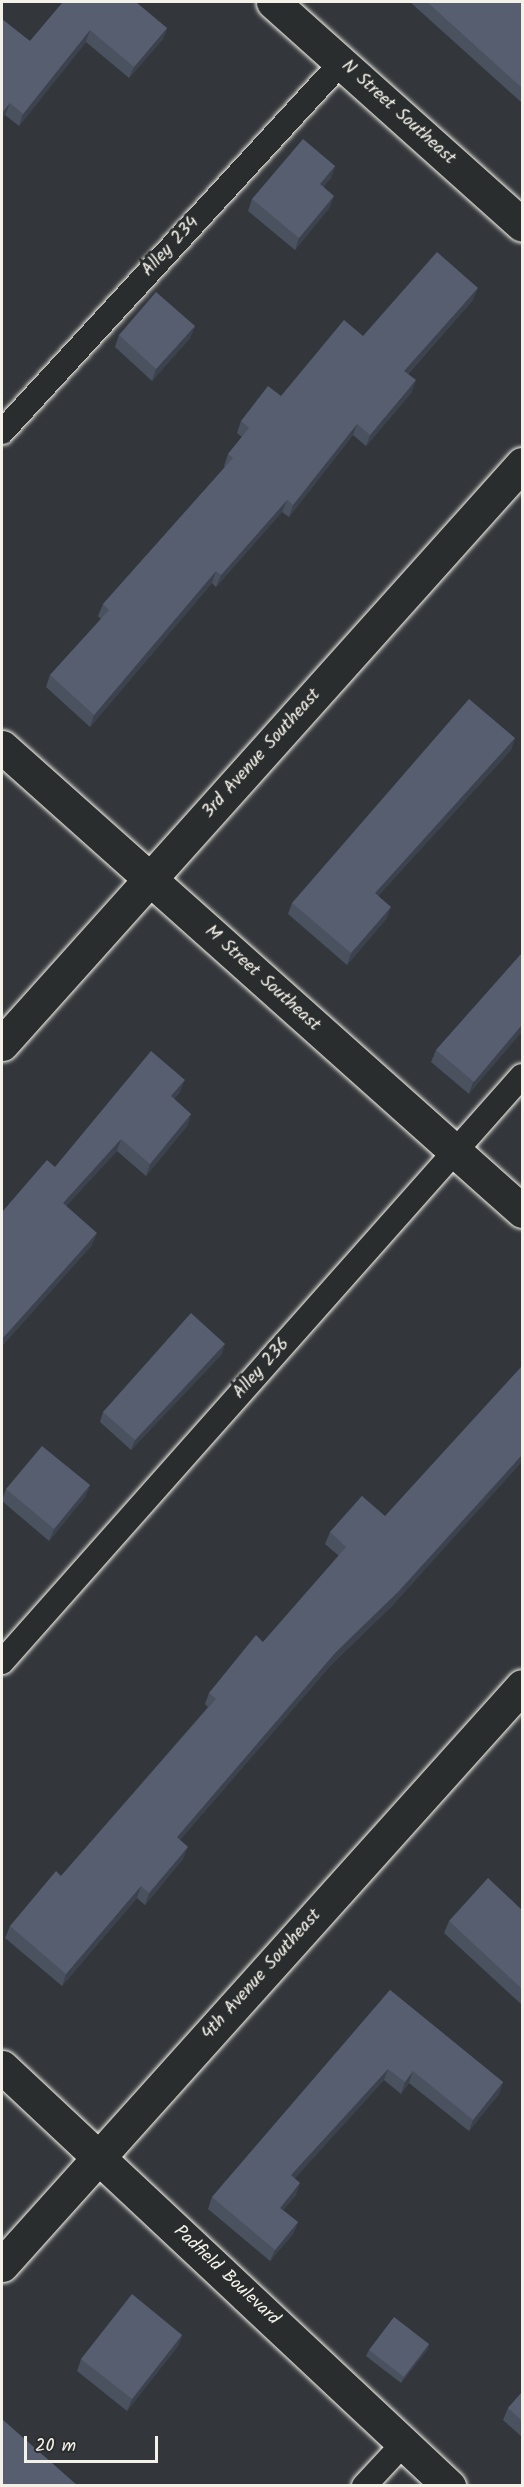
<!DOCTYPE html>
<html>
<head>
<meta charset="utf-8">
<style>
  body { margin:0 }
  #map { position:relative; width:524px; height:2487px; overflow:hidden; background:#33373b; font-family:Kalam,sans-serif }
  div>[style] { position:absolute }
  .roads { filter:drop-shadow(0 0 2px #f4f1e8) drop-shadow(0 0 2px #f4f1e8) }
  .service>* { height:24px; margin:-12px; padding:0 12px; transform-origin:12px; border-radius:12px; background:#2a2d2e }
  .minor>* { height:33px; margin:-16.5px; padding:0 16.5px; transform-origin:16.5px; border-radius:16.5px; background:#2a2d2e }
  .wall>* { inset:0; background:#4a515f }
  .shaded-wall>* { inset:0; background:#3c424e }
  .building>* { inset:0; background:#565e6f }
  span { translate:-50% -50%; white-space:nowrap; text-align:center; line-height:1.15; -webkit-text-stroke:6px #2a2d2e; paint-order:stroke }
  .street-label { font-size:18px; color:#f4f1e8 }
  .frame { position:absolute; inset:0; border:3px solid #f4f1e8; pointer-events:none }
  .scale { position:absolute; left:24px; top:2436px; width:134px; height:27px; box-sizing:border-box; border:3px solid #f4f1e8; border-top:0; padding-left:8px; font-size:18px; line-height:21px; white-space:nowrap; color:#f4f1e8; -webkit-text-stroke:4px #2a2d2e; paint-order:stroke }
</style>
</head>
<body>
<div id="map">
  <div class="roads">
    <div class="service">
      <i style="left:2px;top:432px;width:501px;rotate:-47.43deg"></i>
      <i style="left:2px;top:1662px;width:783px;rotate:-48.42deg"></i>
      <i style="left:364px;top:2486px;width:59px;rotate:-47.1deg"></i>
    </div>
    <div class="minor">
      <i style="left:273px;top:2px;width:334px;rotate:41.8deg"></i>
      <i style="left:2px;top:747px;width:697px;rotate:41.74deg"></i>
      <i style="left:2px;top:1044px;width:779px;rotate:-48.12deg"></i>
      <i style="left:2px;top:2067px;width:613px;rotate:43.15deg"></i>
      <i style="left:2px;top:2265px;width:778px;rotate:-48.07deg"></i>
    </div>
  </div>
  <div class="wall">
    <i style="clip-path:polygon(63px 2px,167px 28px,163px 39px,129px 78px,86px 42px,19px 126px,5px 115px,30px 41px)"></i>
    <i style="clip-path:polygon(410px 2px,522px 2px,522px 103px)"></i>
    <i style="clip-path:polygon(335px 166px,331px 178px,324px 186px,330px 207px,295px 250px,248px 211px,252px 199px)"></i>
    <i style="clip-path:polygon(473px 300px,408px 374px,412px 392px,366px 446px,353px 435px,289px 517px,282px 512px,216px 587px,212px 583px,90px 727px,46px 687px,50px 675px,101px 619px,98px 616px,103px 604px,225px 467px,224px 466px,228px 454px,242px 437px,237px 433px,241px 421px,281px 396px,363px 336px)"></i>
    <i style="clip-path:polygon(195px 326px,190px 338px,152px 381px,115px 347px,119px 335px)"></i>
    <i style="clip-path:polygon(515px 738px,511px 750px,378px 896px,387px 918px,347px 965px,288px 914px,292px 903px)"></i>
    <i style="clip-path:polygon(522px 953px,469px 1094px,431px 1062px,436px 1050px)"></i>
    <i style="clip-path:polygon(180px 1092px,174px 1099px,191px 1114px,187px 1126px,146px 1176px,117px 1151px,66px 1206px,92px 1245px,2px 1346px,55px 1167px)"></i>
    <i style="clip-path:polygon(222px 1354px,131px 1450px,100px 1422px,103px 1412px)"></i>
    <i style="clip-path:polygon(90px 1485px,85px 1497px,49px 1541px,2px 1501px,6px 1489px)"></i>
    <i style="clip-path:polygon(362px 1496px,394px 1604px,331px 1665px,180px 1840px,183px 1859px,145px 1905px,137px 1898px,62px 1986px,5px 1938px,10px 1926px,61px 1876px,208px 1707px,205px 1704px,209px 1693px,263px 1642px,339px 1556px,325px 1544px,330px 1532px)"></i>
    <i style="clip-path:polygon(522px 1910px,522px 2005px,444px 1933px,449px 1921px)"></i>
    <i style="clip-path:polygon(390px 1990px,503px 2082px,499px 2094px,469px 2131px,409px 2083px,401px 2094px,384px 2080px,295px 2178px,296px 2195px,283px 2210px,298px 2222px,293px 2234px,270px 2261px,208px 2209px,212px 2197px)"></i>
    <i style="clip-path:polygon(182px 2335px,178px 2346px,127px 2411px,77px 2371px,81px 2359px)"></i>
    <i style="clip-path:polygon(429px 2344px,427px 2350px,401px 2383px,366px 2356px,369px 2350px)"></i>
    <i style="clip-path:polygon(522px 2392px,522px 2437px,503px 2420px,508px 2408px)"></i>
  </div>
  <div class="shaded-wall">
    <i style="clip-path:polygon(167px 28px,163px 39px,129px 78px,134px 67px)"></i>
    <i style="clip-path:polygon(90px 30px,86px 42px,19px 126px,23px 114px)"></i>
    <i style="clip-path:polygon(10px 103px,5px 115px,2px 120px,2px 113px)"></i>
    <i style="clip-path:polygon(335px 166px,331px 178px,316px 196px,320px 184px)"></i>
    <i style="clip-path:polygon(334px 196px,330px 207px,295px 250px,299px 238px)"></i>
    <i style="clip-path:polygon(478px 288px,473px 300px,400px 382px,404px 371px)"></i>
    <i style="clip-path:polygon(195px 326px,190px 338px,152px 381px,156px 369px)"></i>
    <i style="clip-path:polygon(416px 380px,412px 392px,366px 446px,370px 435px)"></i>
    <i style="clip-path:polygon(357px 424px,353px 435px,289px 517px,293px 505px)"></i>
    <i style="clip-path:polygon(287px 500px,282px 512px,216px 587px,221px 575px)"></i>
    <i style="clip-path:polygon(216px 571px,212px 583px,90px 727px,94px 715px)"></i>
    <i style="clip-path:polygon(515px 738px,511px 750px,371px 904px,375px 893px)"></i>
    <i style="clip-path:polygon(391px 907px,387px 918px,347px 965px,351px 953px)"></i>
    <i style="clip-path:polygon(522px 1025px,522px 1032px,469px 1094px,474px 1082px)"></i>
    <i style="clip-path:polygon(185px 1080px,180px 1092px,166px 1108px,171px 1096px)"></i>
    <i style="clip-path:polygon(191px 1114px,187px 1126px,146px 1176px,150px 1164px)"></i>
    <i style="clip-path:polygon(121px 1139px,117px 1151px,58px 1215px,63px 1203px)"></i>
    <i style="clip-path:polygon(97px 1233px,92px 1245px,2px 1346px,2px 1339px)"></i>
    <i style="clip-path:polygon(225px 1344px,222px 1354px,131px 1450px,135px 1440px)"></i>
    <i style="clip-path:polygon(522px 1455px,522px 1462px,394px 1604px,331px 1665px,172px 1849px,177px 1837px,335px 1653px)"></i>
    <i style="clip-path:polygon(90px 1485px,85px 1497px,49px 1541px,54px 1529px)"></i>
    <i style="clip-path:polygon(188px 1847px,183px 1859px,145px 1905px,149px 1893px)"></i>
    <i style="clip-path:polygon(141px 1886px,137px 1898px,62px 1986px,66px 1974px)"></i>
    <i style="clip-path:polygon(388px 2069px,384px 2080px,287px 2187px,291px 2175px)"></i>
    <i style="clip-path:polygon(413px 2071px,409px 2083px,401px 2094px,405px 2082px)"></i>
    <i style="clip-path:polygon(503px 2082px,499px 2094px,469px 2131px,473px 2120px)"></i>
    <i style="clip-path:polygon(300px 2183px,296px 2195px,276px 2219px,280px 2208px)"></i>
    <i style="clip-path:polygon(298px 2222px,293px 2234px,270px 2261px,275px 2250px)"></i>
    <i style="clip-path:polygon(182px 2335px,178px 2346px,127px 2411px,132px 2399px)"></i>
    <i style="clip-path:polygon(429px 2344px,427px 2350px,401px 2383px,404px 2377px)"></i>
  </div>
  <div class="building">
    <i style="clip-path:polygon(63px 2px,136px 2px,167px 28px,134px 67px,90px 30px,23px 114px,10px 103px,2px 113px,2px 19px,30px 41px)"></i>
    <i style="clip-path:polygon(427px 2px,522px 2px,522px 88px)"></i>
    <i style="clip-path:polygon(303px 139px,335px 166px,320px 184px,334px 196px,299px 238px,252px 199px)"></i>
    <i style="clip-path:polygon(437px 252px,478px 288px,404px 371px,416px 380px,370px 435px,357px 424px,293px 505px,287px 500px,221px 575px,216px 571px,94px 715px,50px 675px,109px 610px,103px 604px,233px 458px,228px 454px,249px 428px,241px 421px,268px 386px,281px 396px,344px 320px,363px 336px)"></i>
    <i style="clip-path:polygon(156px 292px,195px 326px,156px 369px,119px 335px)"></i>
    <i style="clip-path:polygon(469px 699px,515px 738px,375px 893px,391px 907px,351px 953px,292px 903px)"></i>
    <i style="clip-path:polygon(522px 953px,522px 1025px,474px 1082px,436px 1050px)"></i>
    <i style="clip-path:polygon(151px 1051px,185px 1080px,171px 1096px,191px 1114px,150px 1164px,121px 1139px,63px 1203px,97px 1233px,2px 1339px,2px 1212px,47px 1160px,55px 1167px)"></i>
    <i style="clip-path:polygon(191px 1313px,225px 1344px,135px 1440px,103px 1412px)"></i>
    <i style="clip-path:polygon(522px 1366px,522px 1455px,398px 1592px,335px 1653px,177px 1837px,188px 1847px,149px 1893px,141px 1886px,66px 1974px,10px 1926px,56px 1871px,61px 1876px,216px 1699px,209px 1693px,256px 1635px,263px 1642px,346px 1547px,330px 1532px,362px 1496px,385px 1516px)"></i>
    <i style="clip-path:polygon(42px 1446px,90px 1485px,54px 1529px,6px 1489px)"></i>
    <i style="clip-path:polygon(488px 1878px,522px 1910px,522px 1989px,449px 1921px)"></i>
    <i style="clip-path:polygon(390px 1990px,503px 2082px,473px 2120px,413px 2071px,405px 2082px,388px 2069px,291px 2175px,300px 2183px,280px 2208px,298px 2222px,275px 2250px,212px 2197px)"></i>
    <i style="clip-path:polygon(132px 2294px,182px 2335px,132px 2399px,81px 2359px)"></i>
    <i style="clip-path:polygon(394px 2317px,429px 2344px,404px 2377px,369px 2350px)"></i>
    <i style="clip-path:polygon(522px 2392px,522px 2421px,508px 2408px)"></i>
    <i style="clip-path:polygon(2px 2419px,78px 2486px,2px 2486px)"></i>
  </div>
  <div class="street-label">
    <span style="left:398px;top:113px;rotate:42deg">N Street Southeast</span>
    <span style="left:171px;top:247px;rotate:-47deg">Alley 234</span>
    <span style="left:262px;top:754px;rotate:-48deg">3rd Avenue Southeast</span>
    <span style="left:262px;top:979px;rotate:42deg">M Street Southeast</span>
    <span style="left:262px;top:1369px;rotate:-48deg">Alley 236</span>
    <span style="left:262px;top:1975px;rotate:-48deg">4th Avenue Southeast</span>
    <span style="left:226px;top:2276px;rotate:43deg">Padfield Boulevard</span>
  </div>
  <div class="frame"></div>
  <div class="scale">20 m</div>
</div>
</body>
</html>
